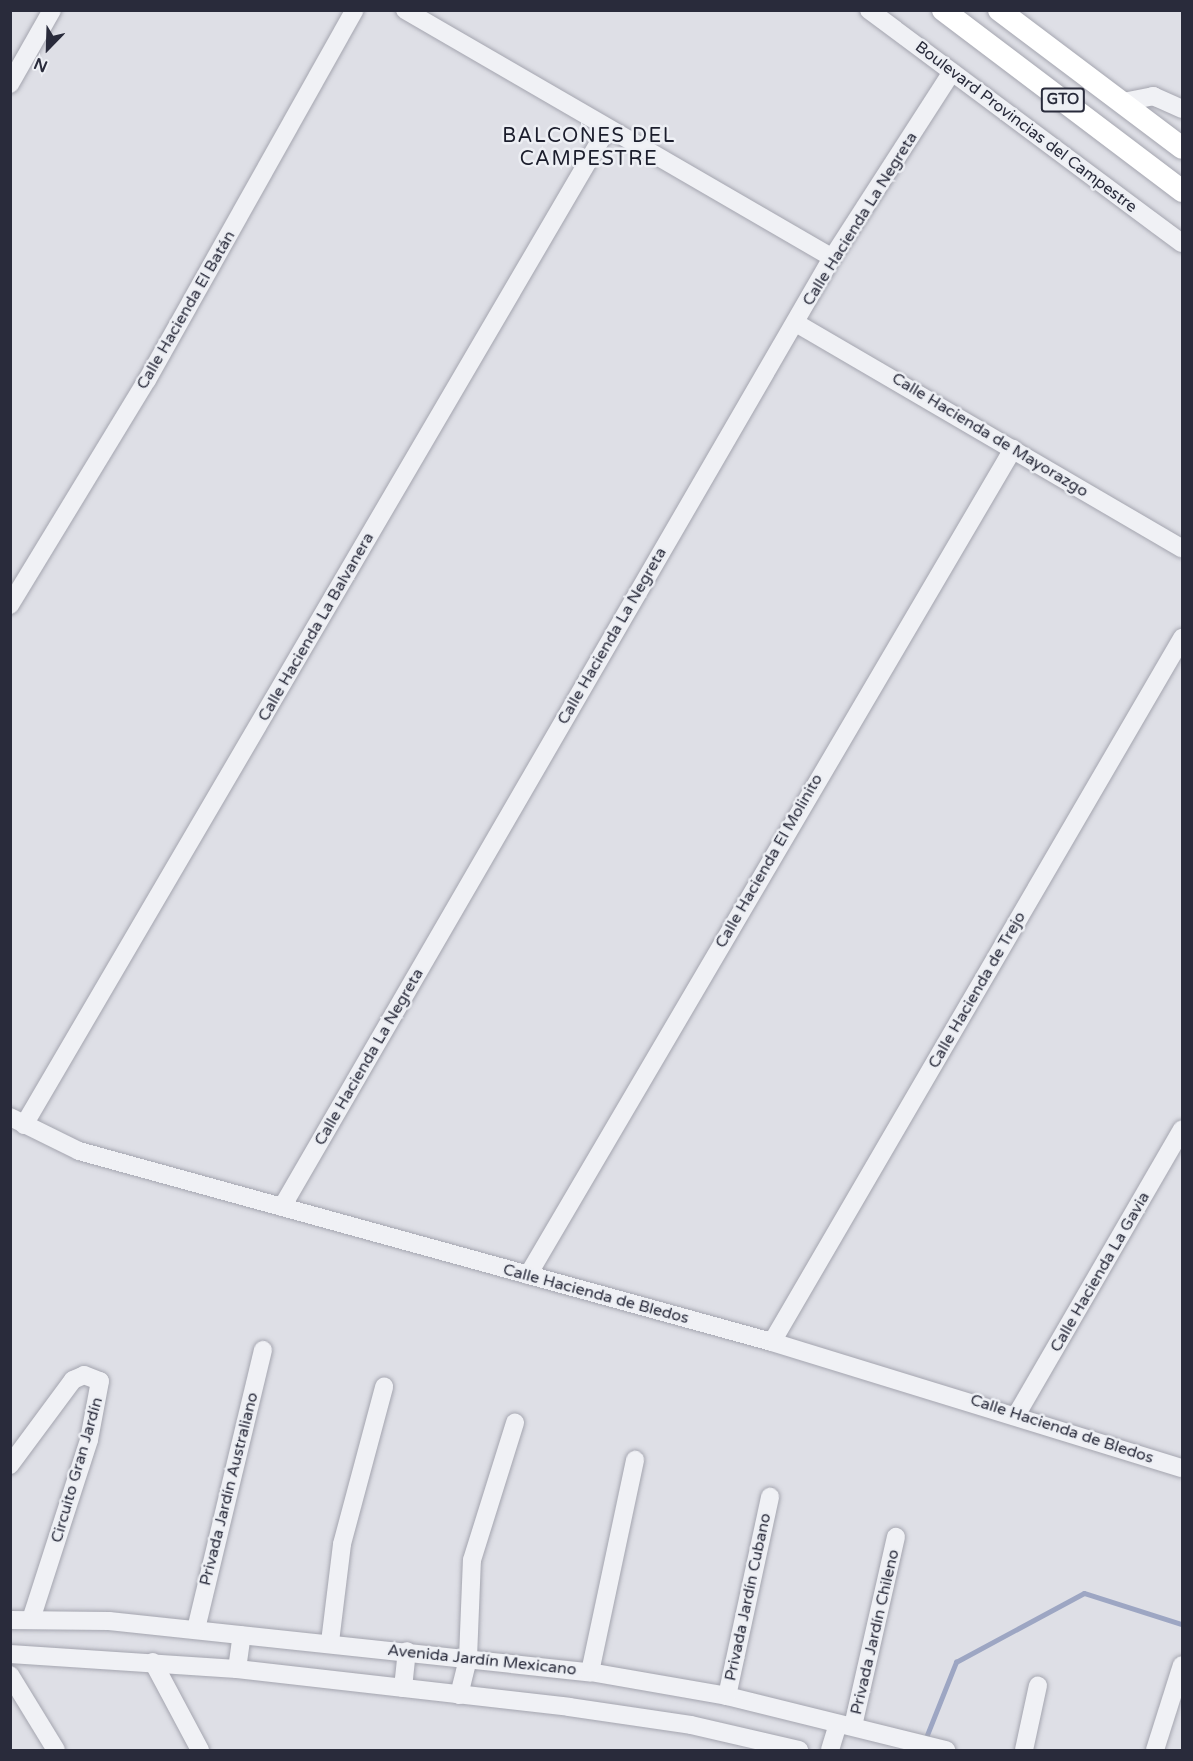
<!DOCTYPE html>
<html>
<head>
<meta charset="utf-8">
<style>
  body { margin:0 }
  #map { position:relative; width:1193px; height:1761px; overflow:hidden; background:#dedfe6; font-family:"Varela Round",sans-serif }
  div>[style] { position:absolute }
  .stream>* { height:4.5px; margin:-2.25px; padding:0 2.25px; transform-origin:2.25px; border-radius:2.25px; background:#9da6c3 }
  .roads { filter:drop-shadow(0 0 2px #a4a5af) drop-shadow(0 0 2px #a4a5af) }
  .minor>* { height:18px; margin:-9px; padding:0 9px; transform-origin:9px; border-radius:9px; background:#f0f1f5 }
  .major>* { height:22px; margin:-11px; padding:0 11px; transform-origin:11px; border-radius:11px; background:#fff }
  span { translate:-50% -50%; white-space:nowrap; text-align:center; line-height:1.15; -webkit-text-stroke:5px #edeff4; paint-order:stroke }
  .shield-label span { padding:2px 4px; background:#edeff4; border:2px solid; border-radius:4px; -webkit-text-stroke-width:0 }
  .shield-label { font-size:15px; color:#292b3b; font-weight:700 }
  .street-label { font-size:16px; color:#292b3b }
  .quarter-label { font-size:20px; color:#1b1d2c; letter-spacing:1.5px }
  .frame { position:absolute; inset:0; border:12px solid #292b3b; pointer-events:none }
  .north { position:absolute; left:18px; top:18px; width:60px; height:60px; -webkit-text-stroke:4px #edeff4; paint-order:stroke; rotate:203deg; font-size:16px; font-weight:700; line-height:24px; text-align:center; color:#292b3b }
  .north::after { content:''; display:block; margin:auto; width:21px; height:27px; background:#292b3b; clip-path:polygon(50% 0,100% 100%,50% 72%,0 100%) }
</style>
</head>
<body>
<div id="map">
  <div class="stream">
    <i style="left:925px;top:1740px;width:84px;rotate:-68.3deg"></i>
    <i style="left:956px;top:1662px;width:145px;rotate:-28.3deg"></i>
    <i style="left:1084px;top:1593px;width:103px;rotate:17.6deg"></i>
  </div>
  <div class="roads">
    <div class="minor">
      <i style="left:405px;top:10px;width:494px;rotate:30.1deg"></i>
      <i style="left:869px;top:10px;width:390px;rotate:36.7deg"></i>
      <i style="left:10px;top:84px;width:85px;rotate:-60.4deg"></i>
      <i style="left:1123px;top:102px;width:31px;rotate:-11deg"></i>
      <i style="left:1153px;top:96px;width:32px;rotate:24deg"></i>
      <i style="left:796px;top:323px;width:447px;rotate:30.3deg"></i>
      <i style="left:10px;top:605px;width:263px;rotate:-58.7deg"></i>
      <i style="left:147px;top:380px;width:424px;rotate:-60.7deg"></i>
      <i style="left:10px;top:1117px;width:77px;rotate:26.2deg"></i>
      <i style="left:79px;top:1151px;width:719px;rotate:15.41deg"></i>
      <i style="left:772px;top:1342px;width:429px;rotate:17.1deg"></i>
      <i style="left:24px;top:1125px;width:1154px;rotate:-59.66deg"></i>
      <i style="left:282px;top:1207px;width:1097px;rotate:-59.91deg"></i>
      <i style="left:832px;top:258px;width:221px;rotate:-57.2deg"></i>
      <i style="left:528px;top:1275px;width:958px;rotate:-59.58deg"></i>
      <i style="left:772px;top:1342px;width:815px;rotate:-59.78deg"></i>
      <i style="left:1017px;top:1414px;width:329px;rotate:-59.9deg"></i>
      <i style="left:10px;top:1465px;width:106px;rotate:-53.5deg"></i>
      <i style="left:73px;top:1380px;width:12px;rotate:-24deg"></i>
      <i style="left:84px;top:1375px;width:17px;rotate:21deg"></i>
      <i style="left:100px;top:1381px;width:60px;rotate:100.6deg"></i>
      <i style="left:89px;top:1440px;width:189px;rotate:107.9deg"></i>
      <i style="left:10px;top:1620px;width:99px;rotate:0.6deg"></i>
      <i style="left:109px;top:1621px;width:484px;rotate:6.1deg"></i>
      <i style="left:590px;top:1672px;width:139px;rotate:9.9deg"></i>
      <i style="left:727px;top:1696px;width:226px;rotate:13.9deg"></i>
      <i style="left:196px;top:1629px;width:287px;rotate:-76.5deg"></i>
      <i style="left:330px;top:1642px;width:99px;rotate:-83deg"></i>
      <i style="left:342px;top:1544px;width:163px;rotate:-75deg"></i>
      <i style="left:10px;top:1654px;width:227px;rotate:3.8deg"></i>
      <i style="left:237px;top:1669px;width:334px;rotate:6.5deg"></i>
      <i style="left:569px;top:1707px;width:123px;rotate:8.4deg"></i>
      <i style="left:691px;top:1725px;width:111px;rotate:13deg"></i>
      <i style="left:153px;top:1662px;width:100px;rotate:61.9deg"></i>
      <i style="left:237px;top:1669px;width:34px;rotate:-82deg"></i>
      <i style="left:590px;top:1672px;width:217px;rotate:-78deg"></i>
      <i style="left:10px;top:1675px;width:88px;rotate:58.5deg"></i>
      <i style="left:403px;top:1688px;width:37px;rotate:-84deg"></i>
      <i style="left:459px;top:1695px;width:38px;rotate:-76deg"></i>
      <i style="left:468px;top:1658px;width:98px;rotate:-87.7deg"></i>
      <i style="left:472px;top:1560px;width:144px;rotate:-72.6deg"></i>
      <i style="left:727px;top:1696px;width:204px;rotate:-77.8deg"></i>
      <i style="left:853px;top:1726px;width:194px;rotate:-77.2deg"></i>
      <i style="left:830px;top:1750px;width:27px;rotate:-73deg"></i>
      <i style="left:1024px;top:1750px;width:66px;rotate:-77.8deg"></i>
      <i style="left:1155px;top:1750px;width:89px;rotate:-72.4deg"></i>
    </div>
    <div class="major">
      <i style="left:943px;top:10px;width:300px;rotate:37.1deg"></i>
      <i style="left:999px;top:10px;width:229px;rotate:37deg"></i>
    </div>
  </div>
  <div class="shield-label">
    <span style="left:1063px;top:100px">GTO</span>
  </div>
  <div class="street-label">
    <span style="left:1026px;top:127px;rotate:37deg">Boulevard Provincias del Campestre</span>
    <span style="left:860px;top:219px;rotate:-58deg">Calle Hacienda La Negreta</span>
    <span style="left:186px;top:310px;rotate:-60deg">Calle Hacienda El Batán</span>
    <span style="left:990px;top:435px;rotate:31deg">Calle Hacienda de Mayorazgo</span>
    <span style="left:316px;top:627px;rotate:-60deg">Calle Hacienda La Balvanera</span>
    <span style="left:612px;top:636px;rotate:-60deg">Calle Hacienda La Negreta</span>
    <span style="left:769px;top:861px;rotate:-60deg">Calle Hacienda El Molinito</span>
    <span style="left:977px;top:990px;rotate:-60deg">Calle Hacienda de Trejo</span>
    <span style="left:369px;top:1057px;rotate:-60deg">Calle Hacienda La Negreta</span>
    <span style="left:1100px;top:1272px;rotate:-60deg">Calle Hacienda La Gavia</span>
    <span style="left:596px;top:1294px;rotate:15deg">Calle Hacienda de Bledos</span>
    <span style="left:1062px;top:1429px;rotate:18deg">Calle Hacienda de Bledos</span>
    <span style="left:77px;top:1470px;rotate:-74deg">Circuito Gran Jardín</span>
    <span style="left:229px;top:1489px;rotate:-76deg">Privada Jardín Australiano</span>
    <span style="left:748px;top:1597px;rotate:-78deg">Privada Jardín Cubano</span>
    <span style="left:875px;top:1632px;rotate:-77deg">Privada Jardín Chileno</span>
    <span style="left:482px;top:1660px;rotate:6deg">Avenida Jardín Mexicano</span>
  </div>
  <div class="quarter-label">
    <span style="left:589px;top:148px">BALCONES DEL<br>CAMPESTRE</span>
  </div>
  <div class="frame"></div>
  <div class="north">N</div>
</div>
</body>
</html>
